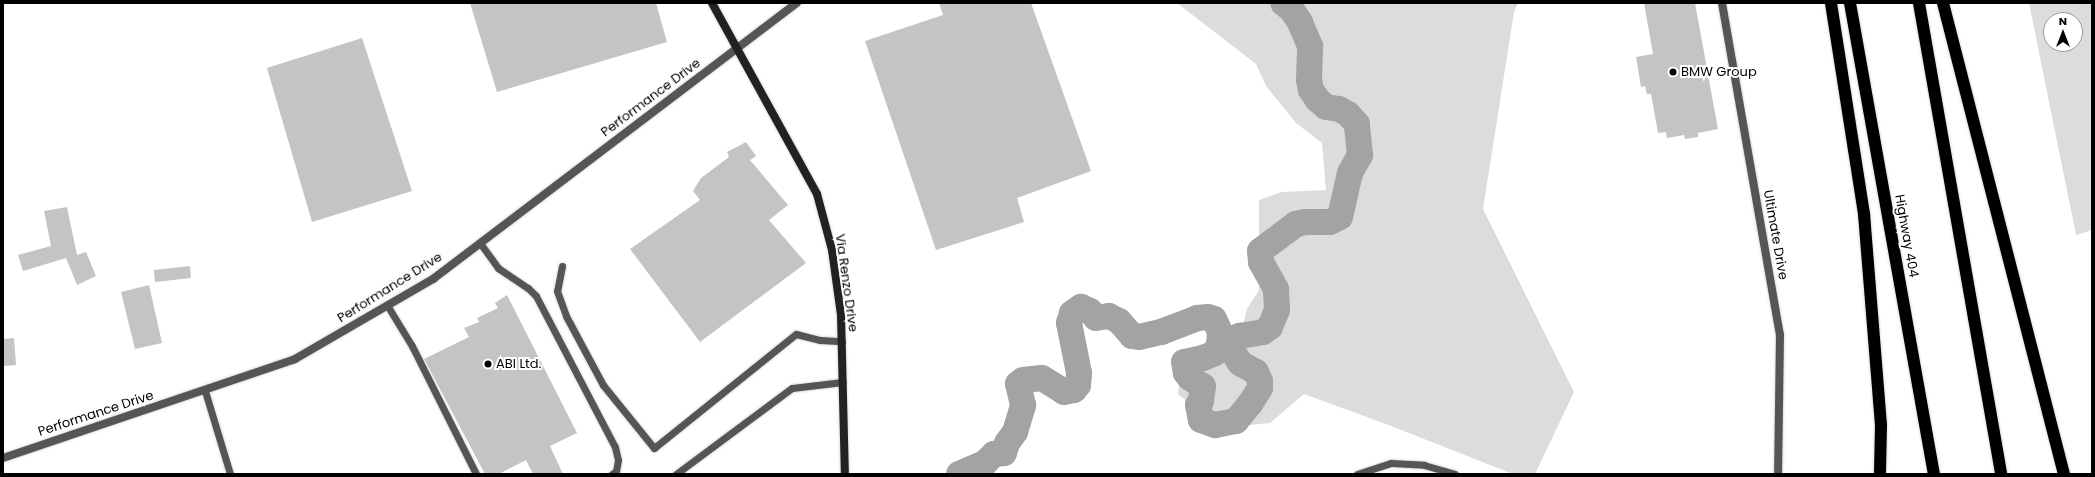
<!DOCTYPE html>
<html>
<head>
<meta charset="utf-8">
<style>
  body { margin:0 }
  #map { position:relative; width:2095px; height:477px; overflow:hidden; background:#fff; font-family:Poppins,sans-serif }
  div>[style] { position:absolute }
  .green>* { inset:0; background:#dcdcdc }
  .river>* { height:26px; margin:-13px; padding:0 13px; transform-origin:13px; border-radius:13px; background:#a3a3a3 }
  .building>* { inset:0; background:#c4c4c4 }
  .roads { filter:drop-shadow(0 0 1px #dbdbdb) drop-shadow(0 0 1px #dbdbdb) }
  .lane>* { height:7px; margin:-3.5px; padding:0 3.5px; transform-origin:3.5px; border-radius:3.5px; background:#555 }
  .street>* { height:8px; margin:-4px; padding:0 4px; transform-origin:4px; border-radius:4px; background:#555 }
  .secondary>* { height:8px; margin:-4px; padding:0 4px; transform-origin:4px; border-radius:4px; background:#222 }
  .highway>* { height:12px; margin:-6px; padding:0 6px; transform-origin:6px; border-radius:6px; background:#000 }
  .dots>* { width:11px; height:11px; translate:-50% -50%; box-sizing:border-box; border:2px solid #fff; border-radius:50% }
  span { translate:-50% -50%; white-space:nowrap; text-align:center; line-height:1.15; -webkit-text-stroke:4px #fff; paint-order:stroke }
  .poi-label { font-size:13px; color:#000 }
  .left { translate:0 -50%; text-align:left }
  .street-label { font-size:13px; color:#000 }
  .frame { position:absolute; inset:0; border:4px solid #000; pointer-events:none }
  .north { position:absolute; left:2043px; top:12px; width:40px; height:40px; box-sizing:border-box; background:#fff; border:1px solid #999; border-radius:50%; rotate:0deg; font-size:11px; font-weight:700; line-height:16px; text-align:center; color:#000 }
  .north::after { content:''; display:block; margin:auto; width:14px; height:18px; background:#000; clip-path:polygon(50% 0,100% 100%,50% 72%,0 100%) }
</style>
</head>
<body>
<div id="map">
  <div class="green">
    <i style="clip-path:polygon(1177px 3px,1518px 3px,1514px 12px,1483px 209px,1574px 392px,1535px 474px,1513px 474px,1386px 424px,1304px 394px,1270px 423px,1220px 428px,1178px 394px,1181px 363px,1194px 354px,1223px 352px,1239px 340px,1247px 309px,1259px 290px,1259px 200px,1281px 192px,1326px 190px,1322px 143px,1296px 123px,1266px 86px,1256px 64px)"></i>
    <i style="clip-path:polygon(evenodd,2029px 3px,2092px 3px,2092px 230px,2076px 235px,2029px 3px,2051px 20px,2075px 20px,2075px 44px,2051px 44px,2051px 20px)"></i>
  </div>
  <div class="river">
    <i style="left:959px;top:474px;width:28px;rotate:-23deg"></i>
    <i style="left:985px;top:463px;width:13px;rotate:-45deg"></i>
    <i style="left:994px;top:454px;width:10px;rotate:-6deg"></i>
    <i style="left:1004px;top:453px;width:10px;rotate:-73deg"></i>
    <i style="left:1007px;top:443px;width:14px;rotate:-54deg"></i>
    <i style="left:1015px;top:432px;width:28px;rotate:-73deg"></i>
    <i style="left:1023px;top:405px;width:22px;rotate:-103deg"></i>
    <i style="left:1018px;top:384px;width:6px;rotate:-39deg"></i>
    <i style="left:1023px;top:380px;width:19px;rotate:-6deg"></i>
    <i style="left:1042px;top:378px;width:26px;rotate:32deg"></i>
    <i style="left:1064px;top:392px;width:10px;rotate:-11deg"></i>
    <i style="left:1074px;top:390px;width:6px;rotate:-51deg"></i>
    <i style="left:1078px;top:385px;width:12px;rotate:-85deg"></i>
    <i style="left:1079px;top:373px;width:51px;rotate:-101.3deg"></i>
    <i style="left:1069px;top:323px;width:10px;rotate:-73deg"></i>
    <i style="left:1072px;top:313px;width:11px;rotate:-34deg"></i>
    <i style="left:1081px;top:307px;width:10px;rotate:24deg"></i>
    <i style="left:1090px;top:311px;width:9px;rotate:49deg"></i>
    <i style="left:1096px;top:318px;width:13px;rotate:-9deg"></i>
    <i style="left:1109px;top:316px;width:11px;rotate:27deg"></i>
    <i style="left:1119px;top:321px;width:20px;rotate:49deg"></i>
    <i style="left:1132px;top:336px;width:7px;rotate:8deg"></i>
    <i style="left:1139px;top:337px;width:23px;rotate:-13deg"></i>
    <i style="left:1161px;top:332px;width:39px;rotate:-21deg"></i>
    <i style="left:1197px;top:318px;width:11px;rotate:-5deg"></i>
    <i style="left:1208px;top:317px;width:6px;rotate:18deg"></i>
    <i style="left:1214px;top:319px;width:14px;rotate:65deg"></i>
    <i style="left:1220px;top:332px;width:13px;rotate:94deg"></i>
    <i style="left:1219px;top:345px;width:9px;rotate:117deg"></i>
    <i style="left:1215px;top:353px;width:13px;rotate:157deg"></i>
    <i style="left:1203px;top:358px;width:19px;rotate:168deg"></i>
    <i style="left:1184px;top:362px;width:11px;rotate:80deg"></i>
    <i style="left:1186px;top:373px;width:6px;rotate:51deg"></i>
    <i style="left:1190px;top:378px;width:15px;rotate:32deg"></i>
    <i style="left:1203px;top:386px;width:15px;rotate:98deg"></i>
    <i style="left:1201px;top:401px;width:5px;rotate:127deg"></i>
    <i style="left:1198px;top:405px;width:15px;rotate:79deg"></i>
    <i style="left:1201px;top:420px;width:15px;rotate:20deg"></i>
    <i style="left:1215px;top:425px;width:21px;rotate:-11deg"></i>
    <i style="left:1236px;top:421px;width:22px;rotate:-51deg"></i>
    <i style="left:1250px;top:404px;width:19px;rotate:-58deg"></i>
    <i style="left:1260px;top:388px;width:7px;rotate:-90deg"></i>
    <i style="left:1260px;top:381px;width:10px;rotate:-114deg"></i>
    <i style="left:1256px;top:372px;width:18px;rotate:-151deg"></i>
    <i style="left:1240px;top:363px;width:15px;rotate:-122deg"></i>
    <i style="left:1232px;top:350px;width:9px;rotate:-90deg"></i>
    <i style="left:1232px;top:341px;width:9px;rotate:-36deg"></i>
    <i style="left:1239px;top:336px;width:24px;rotate:-9deg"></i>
    <i style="left:1263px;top:332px;width:9px;rotate:-36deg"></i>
    <i style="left:1270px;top:327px;width:18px;rotate:-68deg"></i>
    <i style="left:1277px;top:310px;width:21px;rotate:-93deg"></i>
    <i style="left:1276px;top:289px;width:31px;rotate:-119deg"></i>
    <i style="left:1261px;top:262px;width:11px;rotate:-95deg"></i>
    <i style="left:1260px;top:251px;width:45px;rotate:-36.9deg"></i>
    <i style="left:1296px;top:224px;width:9px;rotate:-13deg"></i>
    <i style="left:1305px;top:222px;width:25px"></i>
    <i style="left:1330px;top:222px;width:11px;rotate:-27deg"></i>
    <i style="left:1340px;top:217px;width:45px;rotate:-77.2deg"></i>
    <i style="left:1350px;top:173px;width:21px;rotate:-61deg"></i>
    <i style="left:1360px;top:155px;width:31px;rotate:-96deg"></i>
    <i style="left:1357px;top:124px;width:13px;rotate:-132deg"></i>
    <i style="left:1348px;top:114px;width:10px;rotate:-151deg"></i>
    <i style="left:1339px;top:109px;width:13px;rotate:-171deg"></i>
    <i style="left:1326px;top:107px;width:11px;rotate:-139deg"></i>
    <i style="left:1318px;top:100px;width:12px;rotate:-125deg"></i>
    <i style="left:1311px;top:90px;width:10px;rotate:-101deg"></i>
    <i style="left:1309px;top:80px;width:34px;rotate:-88deg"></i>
    <i style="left:1310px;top:46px;width:26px;rotate:-113deg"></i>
    <i style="left:1300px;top:22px;width:14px;rotate:-124deg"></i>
    <i style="left:1292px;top:10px;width:11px;rotate:-142deg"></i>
  </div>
  <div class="building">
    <i style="clip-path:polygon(470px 3px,656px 3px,667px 42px,497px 92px)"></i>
    <i style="clip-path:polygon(939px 3px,1031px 3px,1091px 171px,1017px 198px,1024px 222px,936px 250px,865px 41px,943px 15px)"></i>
    <i style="clip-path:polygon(1644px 3px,1695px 3px,1718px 129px,1698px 133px,1698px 137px,1685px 139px,1684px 135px,1667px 138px,1666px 132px,1658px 133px,1651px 94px,1647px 94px,1645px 86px,1641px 87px,1636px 57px,1653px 54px)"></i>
    <i style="clip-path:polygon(362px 38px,412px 191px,312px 222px,267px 68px)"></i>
    <i style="clip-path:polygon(746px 142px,756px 156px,750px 160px,788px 205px,769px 220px,806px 263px,700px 342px,630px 249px,700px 200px,693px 191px,701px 178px,729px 157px,727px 152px)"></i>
    <i style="clip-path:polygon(67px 207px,77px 255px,86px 252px,96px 276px,77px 285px,66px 258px,23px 271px,18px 255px,51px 246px,44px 211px)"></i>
    <i style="clip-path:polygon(190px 266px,191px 278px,155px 282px,154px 270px)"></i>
    <i style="clip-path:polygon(149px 285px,162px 343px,135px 349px,121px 292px)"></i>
    <i style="clip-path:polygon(507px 295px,577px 433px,550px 446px,563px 474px,533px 474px,526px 460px,499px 474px,485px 474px,424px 359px,469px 337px,464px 328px,479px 322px,477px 318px,498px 308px,495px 303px)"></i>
    <i style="clip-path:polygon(14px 338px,16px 365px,3px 366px,3px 339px)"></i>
  </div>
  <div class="roads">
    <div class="lane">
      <i style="left:480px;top:243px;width:31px;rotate:54deg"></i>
      <i style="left:498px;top:268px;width:36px;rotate:34deg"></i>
      <i style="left:528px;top:288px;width:11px;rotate:45deg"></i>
      <i style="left:536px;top:296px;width:170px;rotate:62.4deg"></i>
      <i style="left:615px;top:447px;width:13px;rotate:77deg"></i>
      <i style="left:618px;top:460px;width:11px;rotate:100deg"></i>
      <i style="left:616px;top:471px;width:5px;rotate:143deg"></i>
      <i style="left:562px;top:266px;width:25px;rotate:101deg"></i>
      <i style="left:557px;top:291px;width:27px;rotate:70deg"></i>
      <i style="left:566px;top:316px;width:78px;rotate:61.8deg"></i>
      <i style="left:603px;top:385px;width:81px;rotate:51deg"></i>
      <i style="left:654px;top:448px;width:182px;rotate:-38.8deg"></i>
      <i style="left:796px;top:334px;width:25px;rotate:14deg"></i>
      <i style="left:820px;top:340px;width:22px;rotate:3deg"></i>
      <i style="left:387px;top:305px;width:48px;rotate:58.6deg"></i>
      <i style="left:412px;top:346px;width:143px;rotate:63.4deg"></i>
      <i style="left:205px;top:391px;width:87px;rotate:73.2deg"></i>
      <i style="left:676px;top:474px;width:144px;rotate:-36.6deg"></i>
      <i style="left:792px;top:388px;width:51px;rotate:-6.7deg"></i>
      <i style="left:1357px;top:474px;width:36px;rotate:-18deg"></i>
      <i style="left:1391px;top:463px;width:33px;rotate:3deg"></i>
      <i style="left:1424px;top:465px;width:32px;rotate:16deg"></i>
    </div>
    <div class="street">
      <i style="left:1722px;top:3px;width:337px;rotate:80.1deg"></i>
      <i style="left:1780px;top:335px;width:139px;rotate:90.8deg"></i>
      <i style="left:3px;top:458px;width:308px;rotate:-18.7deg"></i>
      <i style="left:295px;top:359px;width:160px;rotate:-30.1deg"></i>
      <i style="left:433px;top:279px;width:457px;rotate:-37.2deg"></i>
    </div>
    <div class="secondary">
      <i style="left:712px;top:3px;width:218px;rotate:61.2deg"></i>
      <i style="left:817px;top:194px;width:58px;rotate:75deg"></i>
      <i style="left:832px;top:250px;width:66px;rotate:82.1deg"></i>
      <i style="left:841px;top:315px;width:159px;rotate:88.6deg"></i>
    </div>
    <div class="highway">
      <i style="left:1831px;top:3px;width:214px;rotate:81.1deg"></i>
      <i style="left:1864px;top:214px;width:212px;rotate:85.4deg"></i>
      <i style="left:1881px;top:425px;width:49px;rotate:91.2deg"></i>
      <i style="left:1850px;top:3px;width:478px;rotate:79.9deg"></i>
      <i style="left:1919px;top:3px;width:478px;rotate:80.1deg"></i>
      <i style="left:1943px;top:3px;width:486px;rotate:75.6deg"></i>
    </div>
  </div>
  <div class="dots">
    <i style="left:1673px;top:72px;background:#000"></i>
    <i style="left:488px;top:364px;background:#000"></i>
  </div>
  <div class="poi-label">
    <span class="left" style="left:1681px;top:72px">BMW Group</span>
    <span class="left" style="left:496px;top:364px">ABI Ltd.</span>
  </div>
  <div class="street-label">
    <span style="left:651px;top:98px;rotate:-37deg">Performance Drive</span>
    <span style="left:1775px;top:235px;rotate:80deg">Ultimate Drive</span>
    <span style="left:1906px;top:236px;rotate:80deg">Highway 404</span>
    <span style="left:846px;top:283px;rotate:82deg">Via Renzo Drive</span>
    <span style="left:390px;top:288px;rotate:-32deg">Performance Drive</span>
    <span style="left:96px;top:414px;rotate:-18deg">Performance Drive</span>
  </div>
  <div class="frame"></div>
  <div class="north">N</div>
</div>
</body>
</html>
